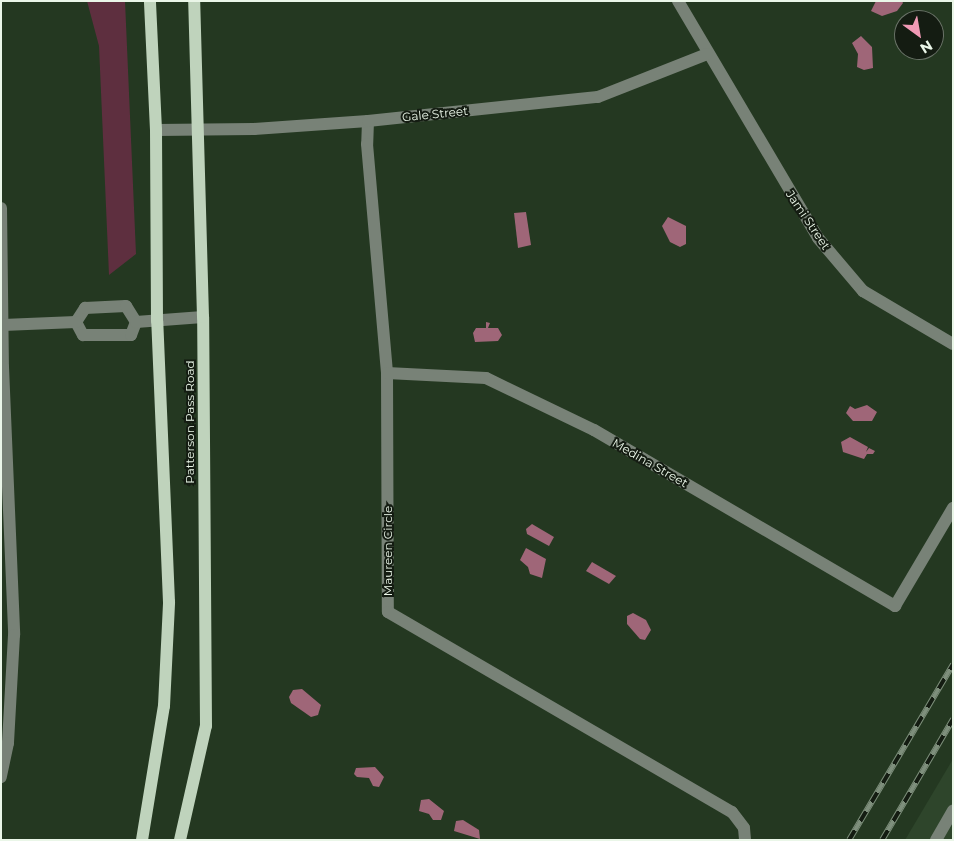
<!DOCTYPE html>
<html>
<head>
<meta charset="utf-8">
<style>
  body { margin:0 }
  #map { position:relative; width:954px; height:841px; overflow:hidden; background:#243821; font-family:Montserrat,sans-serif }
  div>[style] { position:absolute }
  .built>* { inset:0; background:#2e452b }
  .green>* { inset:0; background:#5e2f3f }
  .water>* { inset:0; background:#9f6678 }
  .minor>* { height:12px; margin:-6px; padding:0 6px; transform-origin:6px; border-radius:6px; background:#788277 }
  .major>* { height:12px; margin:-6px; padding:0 6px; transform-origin:6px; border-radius:6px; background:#bfd3bc }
  .rail>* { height:5.5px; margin-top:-2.75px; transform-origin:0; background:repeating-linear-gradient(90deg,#141c12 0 11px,#7e8f7c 0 22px); box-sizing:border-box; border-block:1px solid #7e8f7c }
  span { translate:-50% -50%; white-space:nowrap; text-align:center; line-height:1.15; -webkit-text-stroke:4px #141c12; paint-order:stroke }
  .street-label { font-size:12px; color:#eaf6e8 }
  .frame { position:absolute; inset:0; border:2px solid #eaf6e8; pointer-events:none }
  .north { position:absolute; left:894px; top:10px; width:50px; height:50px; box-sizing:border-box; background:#141c12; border:1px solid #6a7368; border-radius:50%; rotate:148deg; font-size:14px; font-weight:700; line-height:20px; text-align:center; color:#eaf6e8 }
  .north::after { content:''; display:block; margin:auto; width:18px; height:22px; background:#f09ab5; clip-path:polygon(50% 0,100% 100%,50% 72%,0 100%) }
</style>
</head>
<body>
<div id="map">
  <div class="built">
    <i style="clip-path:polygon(953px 759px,953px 840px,905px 840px)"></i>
  </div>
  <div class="green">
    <i style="clip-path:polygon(87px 1px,125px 1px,136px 254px,109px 275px,99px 46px)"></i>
  </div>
  <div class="water">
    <i style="clip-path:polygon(876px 1px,902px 1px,903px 3px,897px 11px,882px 16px,871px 11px)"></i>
    <i style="clip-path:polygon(861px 36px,872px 47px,873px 68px,864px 70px,857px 67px,858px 54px,852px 43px)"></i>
    <i style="clip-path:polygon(526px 212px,531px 245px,518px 248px,514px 213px)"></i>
    <i style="clip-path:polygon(668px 217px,686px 226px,686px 244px,680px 247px,670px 242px,662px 226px)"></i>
    <i style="clip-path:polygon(486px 322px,490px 323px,488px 328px,498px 328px,502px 335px,498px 341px,475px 342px,473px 333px,476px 328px,486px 328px)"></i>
    <i style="clip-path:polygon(867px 405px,877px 412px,872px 421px,853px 421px,846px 413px,850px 406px,855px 409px)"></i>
    <i style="clip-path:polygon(850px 437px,868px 447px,866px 452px,869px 448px,875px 451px,873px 454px,867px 454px,864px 459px,843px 452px,841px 442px)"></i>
    <i style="clip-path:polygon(532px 524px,554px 537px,549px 546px,527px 534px,526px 529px)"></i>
    <i style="clip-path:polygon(526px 548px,546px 559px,542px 578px,530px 574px,528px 567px,520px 560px)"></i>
    <i style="clip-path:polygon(592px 562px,616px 576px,609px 584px,586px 571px)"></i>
    <i style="clip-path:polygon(633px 613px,646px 620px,651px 630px,645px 640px,640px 639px,627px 624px,627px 616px)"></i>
    <i style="clip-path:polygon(302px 689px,321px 705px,318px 715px,311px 717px,291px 703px,289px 697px,293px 690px)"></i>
    <i style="clip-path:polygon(375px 767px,384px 777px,379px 787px,373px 786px,369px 778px,357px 777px,354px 774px,356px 768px)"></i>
    <i style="clip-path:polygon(429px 799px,444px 811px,441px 820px,433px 820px,429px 814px,419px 811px,421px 800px)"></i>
    <i style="clip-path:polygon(463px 820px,479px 830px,480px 839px,454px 831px,456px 821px)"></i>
  </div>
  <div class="minor">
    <i style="left:678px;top:1px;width:275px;rotate:59.4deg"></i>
    <i style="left:818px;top:238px;width:70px;rotate:49.7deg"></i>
    <i style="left:863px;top:291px;width:104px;rotate:30.5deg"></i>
    <i style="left:368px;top:121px;width:23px;rotate:92deg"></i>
    <i style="left:367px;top:144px;width:230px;rotate:85deg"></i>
    <i style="left:387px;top:373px;width:239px;rotate:89.8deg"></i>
    <i style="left:388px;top:612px;width:398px;rotate:30.2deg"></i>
    <i style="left:732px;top:812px;width:20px;rotate:53deg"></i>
    <i style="left:744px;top:828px;width:12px;rotate:85deg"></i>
    <i style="left:156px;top:130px;width:98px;rotate:-0.6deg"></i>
    <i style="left:254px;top:129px;width:114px;rotate:-4deg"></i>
    <i style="left:368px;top:121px;width:231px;rotate:-6deg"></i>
    <i style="left:598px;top:97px;width:117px;rotate:-21.5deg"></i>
    <i style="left:1px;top:208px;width:159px;rotate:89.3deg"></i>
    <i style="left:3px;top:367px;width:268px;rotate:87.6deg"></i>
    <i style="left:14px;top:635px;width:108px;rotate:93.2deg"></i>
    <i style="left:8px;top:743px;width:35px;rotate:102deg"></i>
    <i style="left:76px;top:322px;width:15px;rotate:62deg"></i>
    <i style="left:83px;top:335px;width:48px"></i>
    <i style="left:131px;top:335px;width:14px;rotate:-69deg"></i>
    <i style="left:76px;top:322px;width:17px;rotate:-57deg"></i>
    <i style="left:85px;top:308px;width:41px;rotate:-2.8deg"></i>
    <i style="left:126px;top:306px;width:19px;rotate:58deg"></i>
    <i style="left:136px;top:322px;width:67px;rotate:-4.3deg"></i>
    <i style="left:3px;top:325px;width:73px;rotate:-2.4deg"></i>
    <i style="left:387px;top:373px;width:99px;rotate:2.9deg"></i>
    <i style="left:486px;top:378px;width:120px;rotate:25.7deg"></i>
    <i style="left:594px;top:430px;width:349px;rotate:30.3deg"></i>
    <i style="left:895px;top:606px;width:114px;rotate:-59.4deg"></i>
    <i style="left:936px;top:840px;width:34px;rotate:-60deg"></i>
  </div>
  <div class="major">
    <i style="left:142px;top:840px;width:136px;rotate:-80.7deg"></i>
    <i style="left:164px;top:706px;width:104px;rotate:-87.2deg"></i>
    <i style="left:169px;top:602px;width:281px;rotate:-92.4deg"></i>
    <i style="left:157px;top:321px;width:191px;rotate:-90.3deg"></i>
    <i style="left:156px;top:130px;width:129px;rotate:-92.7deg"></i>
    <i style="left:180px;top:840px;width:117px;rotate:-77.2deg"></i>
    <i style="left:206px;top:726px;width:409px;rotate:-90.4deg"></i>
    <i style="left:203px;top:317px;width:316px;rotate:-91.6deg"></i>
  </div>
  <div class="rail">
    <i style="left:849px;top:840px;width:204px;rotate:-59.4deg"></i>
    <i style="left:882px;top:840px;width:140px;rotate:-59.6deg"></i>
  </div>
  <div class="street-label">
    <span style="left:435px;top:114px;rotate:-6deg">Gale Street</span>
    <span style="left:808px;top:220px;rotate:56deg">Jami Street</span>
    <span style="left:190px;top:422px;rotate:-90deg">Patterson Pass Road</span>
    <span style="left:650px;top:463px;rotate:30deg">Medina Street</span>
    <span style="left:388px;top:551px;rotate:-90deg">Maureen Circle</span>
  </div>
  <div class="frame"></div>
  <div class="north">N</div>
</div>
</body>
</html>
